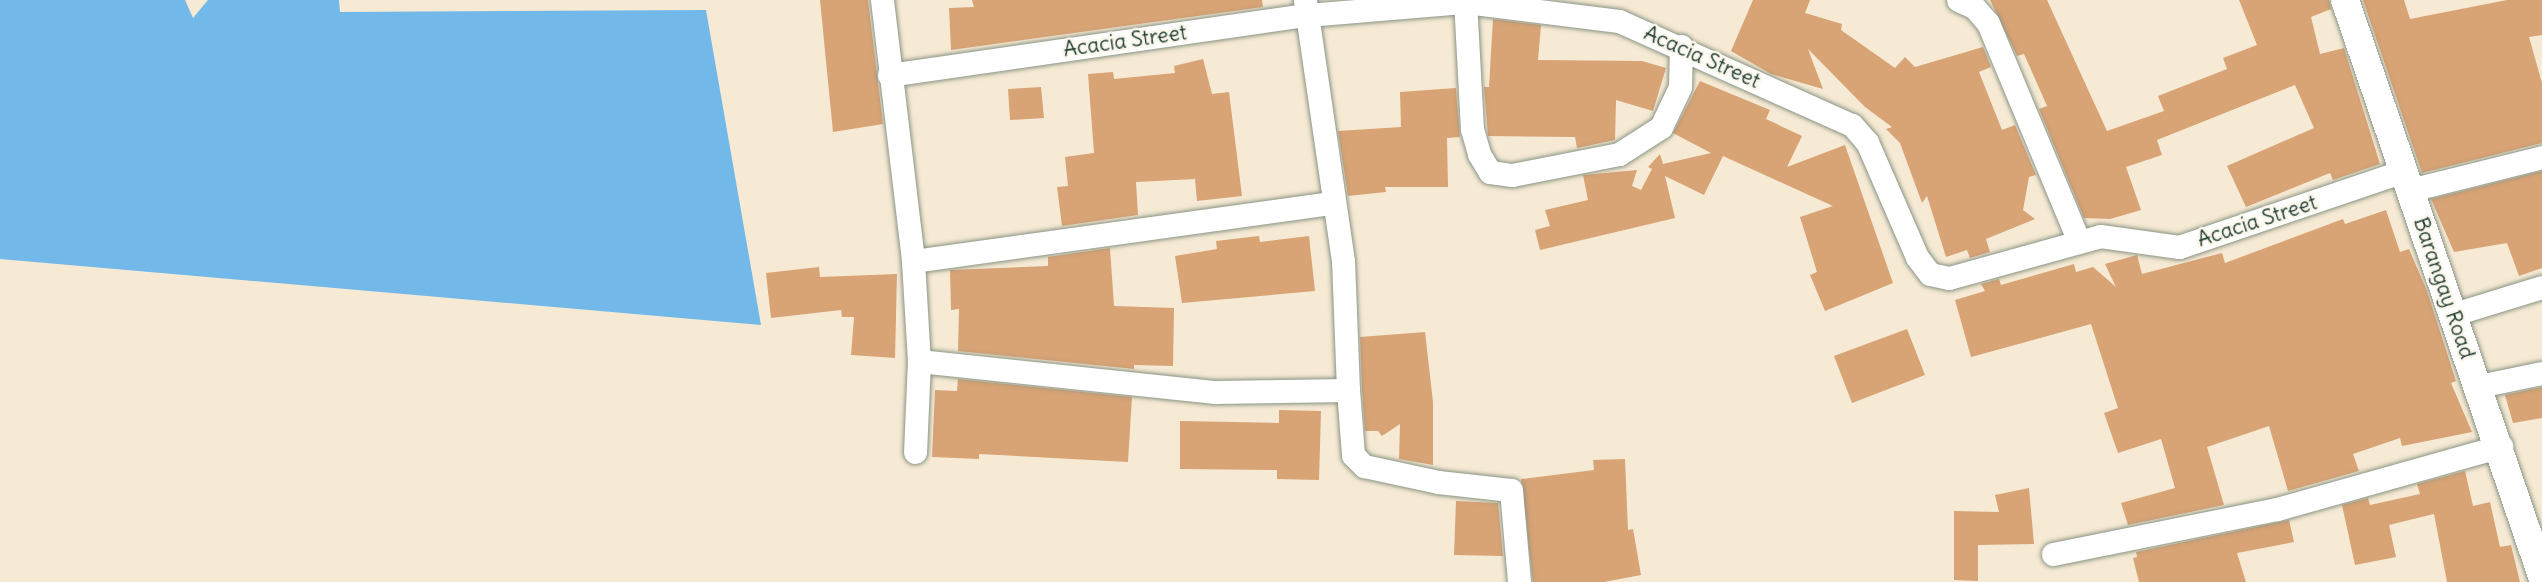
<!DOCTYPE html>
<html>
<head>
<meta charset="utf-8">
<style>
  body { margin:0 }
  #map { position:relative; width:2542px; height:582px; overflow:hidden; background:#f6ead4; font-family:Delius,sans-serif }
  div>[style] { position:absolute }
  .water>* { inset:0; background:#72b9e9 }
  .building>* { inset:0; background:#d8a375 }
  .roads { filter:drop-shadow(0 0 2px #8a9484) drop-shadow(0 0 2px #8a9484) }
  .minor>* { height:23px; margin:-11.5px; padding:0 11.5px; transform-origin:11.5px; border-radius:11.5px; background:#fff }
  .tertiary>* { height:28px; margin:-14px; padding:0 14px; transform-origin:14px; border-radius:14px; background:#fff }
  span { translate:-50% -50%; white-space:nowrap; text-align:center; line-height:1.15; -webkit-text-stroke:5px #fbf7ec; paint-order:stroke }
  .street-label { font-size:21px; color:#1f3d34 }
</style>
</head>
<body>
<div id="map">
  <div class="water">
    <i style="clip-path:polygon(0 0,185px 0,193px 18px,208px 0,339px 0,340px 12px,706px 10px,761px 325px,0 259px)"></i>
  </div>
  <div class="building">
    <i style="clip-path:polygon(820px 0,868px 0,883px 124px,833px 132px)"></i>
    <i style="clip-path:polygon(972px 0,1262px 0,1263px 7px,951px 50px,949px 8px,974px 7px)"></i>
    <i style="clip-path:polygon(1753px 0,1810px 0,1805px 13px,1842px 24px,1841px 30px,1895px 68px,1905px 57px,1915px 67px,1983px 47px,1991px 67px,1979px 72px,2002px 130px,2015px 125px,2036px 175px,2029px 177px,2023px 210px,2035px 219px,1986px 239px,1990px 252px,1970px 258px,1967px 250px,1946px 257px,1927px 196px,1922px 203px,1900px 143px,1886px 129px,1892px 127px,1865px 107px,1808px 49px,1823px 89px,1771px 74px,1731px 51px)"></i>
    <i style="clip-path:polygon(1990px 0,2047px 0,2107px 131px,2164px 111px,2158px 96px,2227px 69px,2223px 58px,2257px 45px,2239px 0,2329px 0,2331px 9px,2311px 17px,2320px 54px,2344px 48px,2380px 164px,2333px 180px,2330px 173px,2246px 207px,2227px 166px,2314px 128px,2295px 85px,2157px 140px,2162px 155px,2126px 167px,2141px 210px,2110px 219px,2084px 218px,2039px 109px,2047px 106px,2024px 54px,2017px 56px)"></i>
    <i style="clip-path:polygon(2363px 0,2404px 0,2410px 19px,2507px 0,2542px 0,2542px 35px,2529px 37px,2542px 83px,2542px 143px,2422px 173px)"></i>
    <i style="clip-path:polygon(1493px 19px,1541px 25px,1538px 60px,1642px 61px,1666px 68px,1653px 111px,1616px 100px,1615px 140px,1577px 148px,1575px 137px,1488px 136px,1484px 87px,1489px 87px)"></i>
    <i style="clip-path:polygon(1203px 59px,1212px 94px,1229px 92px,1242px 196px,1197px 201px,1195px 179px,1136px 182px,1138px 215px,1062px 226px,1057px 187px,1068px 186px,1065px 157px,1094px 153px,1088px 74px,1113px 72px,1114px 79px,1175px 73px,1174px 66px)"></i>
    <i style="clip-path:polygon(1700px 81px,1770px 110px,1766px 119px,1802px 136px,1787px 167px,1845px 145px,1893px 283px,1825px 311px,1810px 275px,1817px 272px,1800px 217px,1833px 206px,1723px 156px,1704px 195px,1665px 176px,1675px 218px,1540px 250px,1535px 230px,1550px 226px,1545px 210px,1588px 200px,1583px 175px,1637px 170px,1632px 186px,1641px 190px,1652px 169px,1648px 167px,1660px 154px,1663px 164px,1711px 153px,1673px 133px)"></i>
    <i style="clip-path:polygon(1041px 87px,1044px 118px,1010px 120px,1008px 89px)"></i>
    <i style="clip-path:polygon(1456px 88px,1460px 137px,1447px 138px,1448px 187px,1385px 187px,1386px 192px,1348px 196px,1338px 131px,1401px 127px,1400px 92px)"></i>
    <i style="clip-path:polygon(2542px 171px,2542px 268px,2519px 276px,2507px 243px,2454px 252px,2431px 199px)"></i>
    <i style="clip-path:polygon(2386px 210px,2400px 252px,2409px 249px,2427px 291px,2456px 381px,2451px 383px,2472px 432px,2402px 446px,2400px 438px,2353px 454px,2359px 471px,2288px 491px,2269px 426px,2207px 447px,2224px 505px,2128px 525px,2121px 503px,2175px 488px,2161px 439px,2118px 453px,2104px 413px,2118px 408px,2091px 324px,1971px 357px,1955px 300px,1985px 291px,1981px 284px,1999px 279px,2001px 285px,2074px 264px,2076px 272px,2093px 267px,2116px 287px,2105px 264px,2137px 255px,2142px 274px,2222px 253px,2225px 263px,2343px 219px,2345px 224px)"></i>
    <i style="clip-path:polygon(1259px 236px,1260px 242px,1309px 236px,1315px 291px,1182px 303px,1175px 256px,1217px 249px,1216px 241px)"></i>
    <i style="clip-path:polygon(1110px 248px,1114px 306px,1174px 308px,1173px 366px,1134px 365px,1134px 369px,958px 351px,959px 309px,951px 310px,950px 270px,1048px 266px,1048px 257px)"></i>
    <i style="clip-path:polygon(819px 267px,820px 277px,897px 274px,895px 358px,851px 355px,854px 317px,842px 317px,841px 310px,771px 318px,766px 273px)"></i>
    <i style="clip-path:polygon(1907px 329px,1925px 375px,1852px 403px,1834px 356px)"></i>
    <i style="clip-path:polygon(1425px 332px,1433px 402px,1433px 465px,1399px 459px,1400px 424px,1382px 436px,1378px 431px,1365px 431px,1362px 389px,1360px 337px)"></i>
    <i style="clip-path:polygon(958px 379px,1132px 397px,1128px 462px,979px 454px,979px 459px,932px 457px,935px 390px,957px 391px)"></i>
    <i style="clip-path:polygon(2542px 387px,2542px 418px,2513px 423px,2505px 395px)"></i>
    <i style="clip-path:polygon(1279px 410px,1321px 411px,1319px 480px,1277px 479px,1277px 470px,1180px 469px,1180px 421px,1279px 423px)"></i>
    <i style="clip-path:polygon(1625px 459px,1628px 530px,1633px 529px,1641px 575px,1604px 582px,1533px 582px,1521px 479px,1594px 470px,1593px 460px)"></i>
    <i style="clip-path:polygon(2465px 471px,2473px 506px,2490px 502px,2500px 547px,2511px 545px,2520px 582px,2447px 582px,2434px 514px,2389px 525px,2396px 557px,2355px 565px,2342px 505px,2368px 498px,2370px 505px,2420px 494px,2417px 484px)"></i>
    <i style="clip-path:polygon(2029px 488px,2034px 544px,1978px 545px,1978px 581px,1954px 580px,1954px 511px,1999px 512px,1995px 495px)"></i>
    <i style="clip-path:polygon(1456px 501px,1498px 503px,1503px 556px,1454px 555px)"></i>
    <i style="clip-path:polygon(2289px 520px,2294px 542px,2237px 553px,2246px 582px,2139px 582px,2133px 558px,2137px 557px,2136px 552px)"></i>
  </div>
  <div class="roads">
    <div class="minor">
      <i style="left:882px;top:0;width:263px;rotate:83.2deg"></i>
      <i style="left:913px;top:261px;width:100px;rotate:86.6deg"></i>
      <i style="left:919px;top:361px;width:91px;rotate:92.5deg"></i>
      <i style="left:1465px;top:0;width:129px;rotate:86.9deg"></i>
      <i style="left:1472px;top:129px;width:26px;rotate:74deg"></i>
      <i style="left:1479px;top:154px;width:21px;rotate:59deg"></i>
      <i style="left:1490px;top:172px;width:22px;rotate:8deg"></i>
      <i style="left:1512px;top:175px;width:109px;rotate:-11.1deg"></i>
      <i style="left:1619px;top:154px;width:50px;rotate:-32.7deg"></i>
      <i style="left:1661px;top:127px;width:44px;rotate:-64.6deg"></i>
      <i style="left:1680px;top:87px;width:41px;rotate:-88.6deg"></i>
      <i style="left:1958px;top:0;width:17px;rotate:24deg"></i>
      <i style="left:1974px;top:7px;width:21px;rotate:49deg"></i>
      <i style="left:1988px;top:23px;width:237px;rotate:67.4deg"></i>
      <i style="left:889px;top:75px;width:422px;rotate:-8.2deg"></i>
      <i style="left:1307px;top:15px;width:160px;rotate:-4.7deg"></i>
      <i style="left:1466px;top:2px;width:154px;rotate:7.1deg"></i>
      <i style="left:1619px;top:21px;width:255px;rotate:24.1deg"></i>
      <i style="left:1852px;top:125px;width:23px;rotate:49deg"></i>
      <i style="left:1867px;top:142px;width:125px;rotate:66.5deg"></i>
      <i style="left:1917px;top:257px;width:21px;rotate:53deg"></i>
      <i style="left:1930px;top:274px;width:19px;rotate:12deg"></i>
      <i style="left:1949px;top:278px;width:157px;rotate:-15.5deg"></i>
      <i style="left:2100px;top:236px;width:80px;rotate:7.9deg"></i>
      <i style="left:2179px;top:247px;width:237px;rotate:-18.7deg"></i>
      <i style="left:2410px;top:190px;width:136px;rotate:-14deg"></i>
      <i style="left:913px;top:261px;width:424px;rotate:-7.9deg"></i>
      <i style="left:2454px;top:314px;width:92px;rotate:-17.1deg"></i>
      <i style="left:919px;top:361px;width:298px;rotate:6deg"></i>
      <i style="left:1215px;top:392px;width:133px;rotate:-0.9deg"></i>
      <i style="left:1348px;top:390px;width:129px;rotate:-92.2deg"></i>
      <i style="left:1343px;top:261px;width:264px;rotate:-98.3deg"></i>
      <i style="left:2479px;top:386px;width:64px;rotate:-11.7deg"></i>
      <i style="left:1348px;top:390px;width:65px;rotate:85.6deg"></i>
      <i style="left:1353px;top:455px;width:16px;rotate:45deg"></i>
      <i style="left:1364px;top:466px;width:76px;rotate:12.2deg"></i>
      <i style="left:1438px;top:482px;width:73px;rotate:6.3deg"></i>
      <i style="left:1511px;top:490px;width:92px;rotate:85deg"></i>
      <i style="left:2053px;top:554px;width:228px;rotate:-11.4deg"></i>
      <i style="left:2277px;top:509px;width:233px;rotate:-15.7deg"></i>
    </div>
    <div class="tertiary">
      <i style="left:2345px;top:0;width:609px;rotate:71.12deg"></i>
    </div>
  </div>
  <div class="street-label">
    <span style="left:1125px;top:41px;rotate:-8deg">Acacia Street</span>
    <span style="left:1702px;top:57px;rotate:24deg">Acacia Street</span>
    <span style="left:2257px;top:221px;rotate:-18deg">Acacia Street</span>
    <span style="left:2444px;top:288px;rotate:71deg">Barangay Road</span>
  </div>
</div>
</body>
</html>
